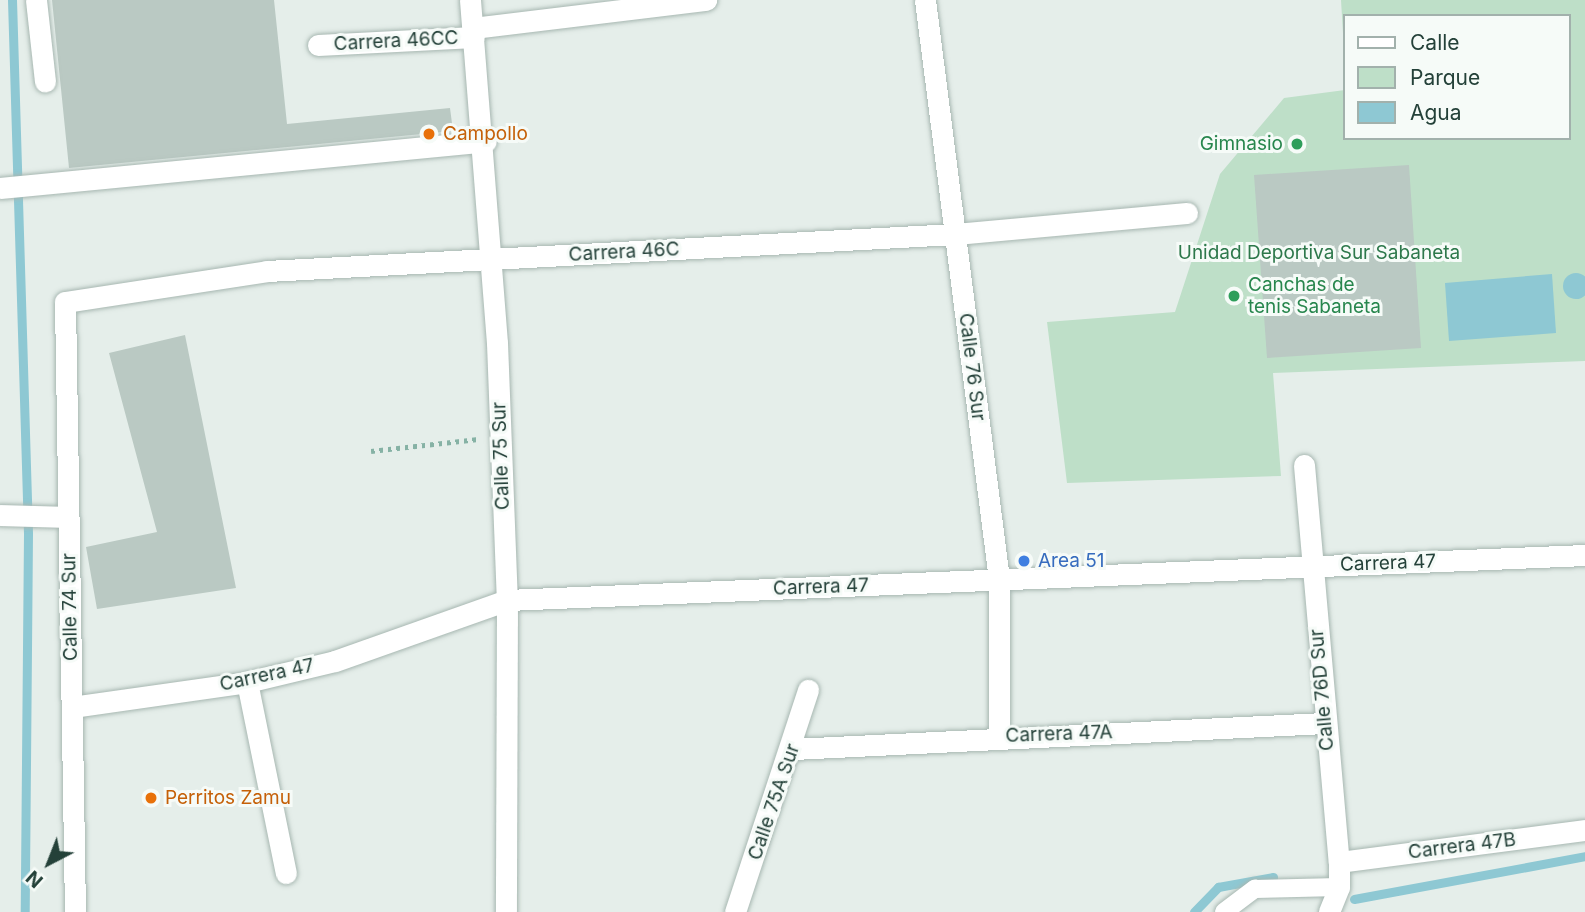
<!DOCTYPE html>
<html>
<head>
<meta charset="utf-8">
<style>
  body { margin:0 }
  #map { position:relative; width:1585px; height:912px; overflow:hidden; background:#e5eeea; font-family:Inter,sans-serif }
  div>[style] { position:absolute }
  .green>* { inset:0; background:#bedfc8 }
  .water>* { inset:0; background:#8ec8d3 }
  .round { border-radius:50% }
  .stream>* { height:9px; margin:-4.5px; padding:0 4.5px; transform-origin:4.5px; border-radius:4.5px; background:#8ec8d3 }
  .building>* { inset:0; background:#bac9c3 }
  .path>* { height:4.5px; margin-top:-2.25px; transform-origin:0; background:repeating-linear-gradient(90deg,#86b2a5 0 3.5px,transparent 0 8.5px) }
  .roads { filter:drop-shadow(0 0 2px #a7b7b1) drop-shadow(0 0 2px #a7b7b1) }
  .pedestrian>* { height:18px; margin:-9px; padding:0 9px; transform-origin:9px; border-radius:9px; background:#fff }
  .minor>* { height:21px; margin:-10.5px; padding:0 10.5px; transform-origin:10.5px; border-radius:10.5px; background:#fff }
  .tertiary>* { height:21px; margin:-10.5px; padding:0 10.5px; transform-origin:10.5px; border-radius:10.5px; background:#fff }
  .dots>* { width:19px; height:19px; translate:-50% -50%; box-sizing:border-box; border:4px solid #f6fbf8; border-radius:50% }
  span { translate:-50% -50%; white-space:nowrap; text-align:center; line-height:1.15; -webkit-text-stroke:6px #f6fbf8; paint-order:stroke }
  .street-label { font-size:19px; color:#244139 }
  .food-label { font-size:19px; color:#c56008 }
  .left { translate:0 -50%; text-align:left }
  .leisure-label { font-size:19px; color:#27864d }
  .right { translate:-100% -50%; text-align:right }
  .park-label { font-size:19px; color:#2d784b }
  .shop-label { font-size:19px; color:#366cbe }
  .legend { position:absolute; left:1343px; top:14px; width:228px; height:126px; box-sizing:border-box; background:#f6fbf8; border:2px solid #a2b1ac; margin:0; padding:9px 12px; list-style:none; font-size:21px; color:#244139 }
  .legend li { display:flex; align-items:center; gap:14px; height:35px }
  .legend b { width:35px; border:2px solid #a2b1ac }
  .north { position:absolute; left:14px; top:828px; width:70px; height:70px; -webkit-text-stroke:5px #f6fbf8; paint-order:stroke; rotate:222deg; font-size:19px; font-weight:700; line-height:28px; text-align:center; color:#244139 }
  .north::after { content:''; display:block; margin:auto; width:24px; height:32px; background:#244139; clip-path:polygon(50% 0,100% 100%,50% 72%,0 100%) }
</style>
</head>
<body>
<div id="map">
  <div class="green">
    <i style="clip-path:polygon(1341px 0,1585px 0,1585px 361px,1273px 373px,1281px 476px,1067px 483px,1047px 322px,1175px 312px,1220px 174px,1284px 98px,1345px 90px,1345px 138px,1569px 138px,1569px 16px,1345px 16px,1345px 67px)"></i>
  </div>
  <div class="water">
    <i class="round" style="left:1563px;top:273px;width:26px;height:26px"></i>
    <i style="clip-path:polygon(1552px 274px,1556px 333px,1449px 341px,1445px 283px)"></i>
  </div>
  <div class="stream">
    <i style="left:12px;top:0;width:534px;rotate:88.28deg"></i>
    <i style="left:28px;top:534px;width:378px;rotate:90.5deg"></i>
    <i style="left:1354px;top:899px;width:235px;rotate:-10.5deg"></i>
    <i style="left:1194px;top:912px;width:35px;rotate:-46deg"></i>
    <i style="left:1218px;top:887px;width:56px;rotate:-10.3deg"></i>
  </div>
  <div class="building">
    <i style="clip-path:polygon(52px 0,274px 0,287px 124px,450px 108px,453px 131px,69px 168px)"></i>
    <i style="clip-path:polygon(1409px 165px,1421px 348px,1267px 358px,1254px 175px)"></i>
    <i style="clip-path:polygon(185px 335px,236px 588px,97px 609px,86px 547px,157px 532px,109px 353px)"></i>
  </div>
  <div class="path">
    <i style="left:371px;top:451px;width:108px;rotate:-6.4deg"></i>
  </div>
  <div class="roads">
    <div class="pedestrian">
      <i style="left:1224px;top:912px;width:39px;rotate:-37deg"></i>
      <i style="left:1255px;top:889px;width:84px;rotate:-1.4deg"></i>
    </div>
    <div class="minor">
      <i style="left:36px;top:0;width:82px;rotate:83.7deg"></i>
      <i style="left:925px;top:0;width:584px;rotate:82.72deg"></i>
      <i style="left:999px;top:579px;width:157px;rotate:90deg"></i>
      <i style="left:473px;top:28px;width:235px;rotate:-6.9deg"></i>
      <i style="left:318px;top:45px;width:156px;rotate:-2.9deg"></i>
      <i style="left:0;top:188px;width:488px;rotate:-5.5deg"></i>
      <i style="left:1304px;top:465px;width:399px;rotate:85deg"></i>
      <i style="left:1339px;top:862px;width:25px;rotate:90deg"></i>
      <i style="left:1339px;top:887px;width:27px;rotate:112deg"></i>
      <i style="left:0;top:515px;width:68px;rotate:1.7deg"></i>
      <i style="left:247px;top:682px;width:195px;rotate:78.5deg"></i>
      <i style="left:72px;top:707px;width:177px;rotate:-8.1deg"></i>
      <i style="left:247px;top:682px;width:90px;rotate:-13.4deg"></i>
      <i style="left:335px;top:661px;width:182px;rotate:-19.5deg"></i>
      <i style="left:507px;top:600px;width:1079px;rotate:-2.39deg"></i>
      <i style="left:793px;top:749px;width:533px;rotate:-2.8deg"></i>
      <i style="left:1339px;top:862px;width:248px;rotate:-7.4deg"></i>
      <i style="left:75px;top:912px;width:610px;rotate:-90.94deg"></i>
      <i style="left:65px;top:302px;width:204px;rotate:-8.7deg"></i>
      <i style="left:267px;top:271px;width:689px;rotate:-3.08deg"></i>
      <i style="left:955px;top:234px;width:233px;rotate:-5.2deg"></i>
      <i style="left:735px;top:912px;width:234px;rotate:-71.8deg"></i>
    </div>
    <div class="tertiary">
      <i style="left:470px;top:0;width:344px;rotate:85.5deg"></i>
      <i style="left:497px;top:343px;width:257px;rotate:87.8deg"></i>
      <i style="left:507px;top:600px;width:312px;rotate:90.2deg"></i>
    </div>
  </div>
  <div class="dots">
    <i style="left:429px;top:134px;background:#e8710a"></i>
    <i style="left:1297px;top:144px;background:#2e9e5b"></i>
    <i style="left:1234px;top:296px;background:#2e9e5b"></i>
    <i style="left:1024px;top:561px;background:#3f7fe0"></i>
    <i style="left:151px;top:798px;background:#e8710a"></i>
  </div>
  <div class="street-label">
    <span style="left:396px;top:41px;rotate:-3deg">Carrera 46CC</span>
    <span style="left:624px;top:252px;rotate:-3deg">Carrera 46C</span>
    <span style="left:972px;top:367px;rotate:83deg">Calle 76 Sur</span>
    <span style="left:501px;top:456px;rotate:-92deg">Calle 75 Sur</span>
    <span style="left:1388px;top:563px;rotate:-2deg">Carrera 47</span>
    <span style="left:821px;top:587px;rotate:-2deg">Carrera 47</span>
    <span style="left:70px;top:607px;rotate:-91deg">Calle 74 Sur</span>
    <span style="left:267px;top:675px;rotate:-12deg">Carrera 47</span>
    <span style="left:1322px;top:690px;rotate:-95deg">Calle 76D Sur</span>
    <span style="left:1059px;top:734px;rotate:-2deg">Carrera 47A</span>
    <span style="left:774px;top:802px;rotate:-71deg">Calle 75A Sur</span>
    <span style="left:1462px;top:846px;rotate:-7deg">Carrera 47B</span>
  </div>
  <div class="food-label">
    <span class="left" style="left:443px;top:134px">Campollo</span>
    <span class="left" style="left:165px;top:798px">Perritos Zamu</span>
  </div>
  <div class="leisure-label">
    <span class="right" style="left:1283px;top:144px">Gimnasio</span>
    <span class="left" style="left:1248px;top:296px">Canchas de<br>tenis Sabaneta</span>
  </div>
  <div class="park-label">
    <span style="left:1319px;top:253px">Unidad Deportiva Sur Sabaneta</span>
  </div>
  <div class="shop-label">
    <span class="left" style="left:1038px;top:561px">Area 51</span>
  </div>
  <ul class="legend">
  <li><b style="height:9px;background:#fff"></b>Calle</li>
  <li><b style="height:19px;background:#bedfc8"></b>Parque</li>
  <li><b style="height:19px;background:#8ec8d3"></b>Agua</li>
  </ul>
  <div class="north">N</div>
</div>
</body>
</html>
